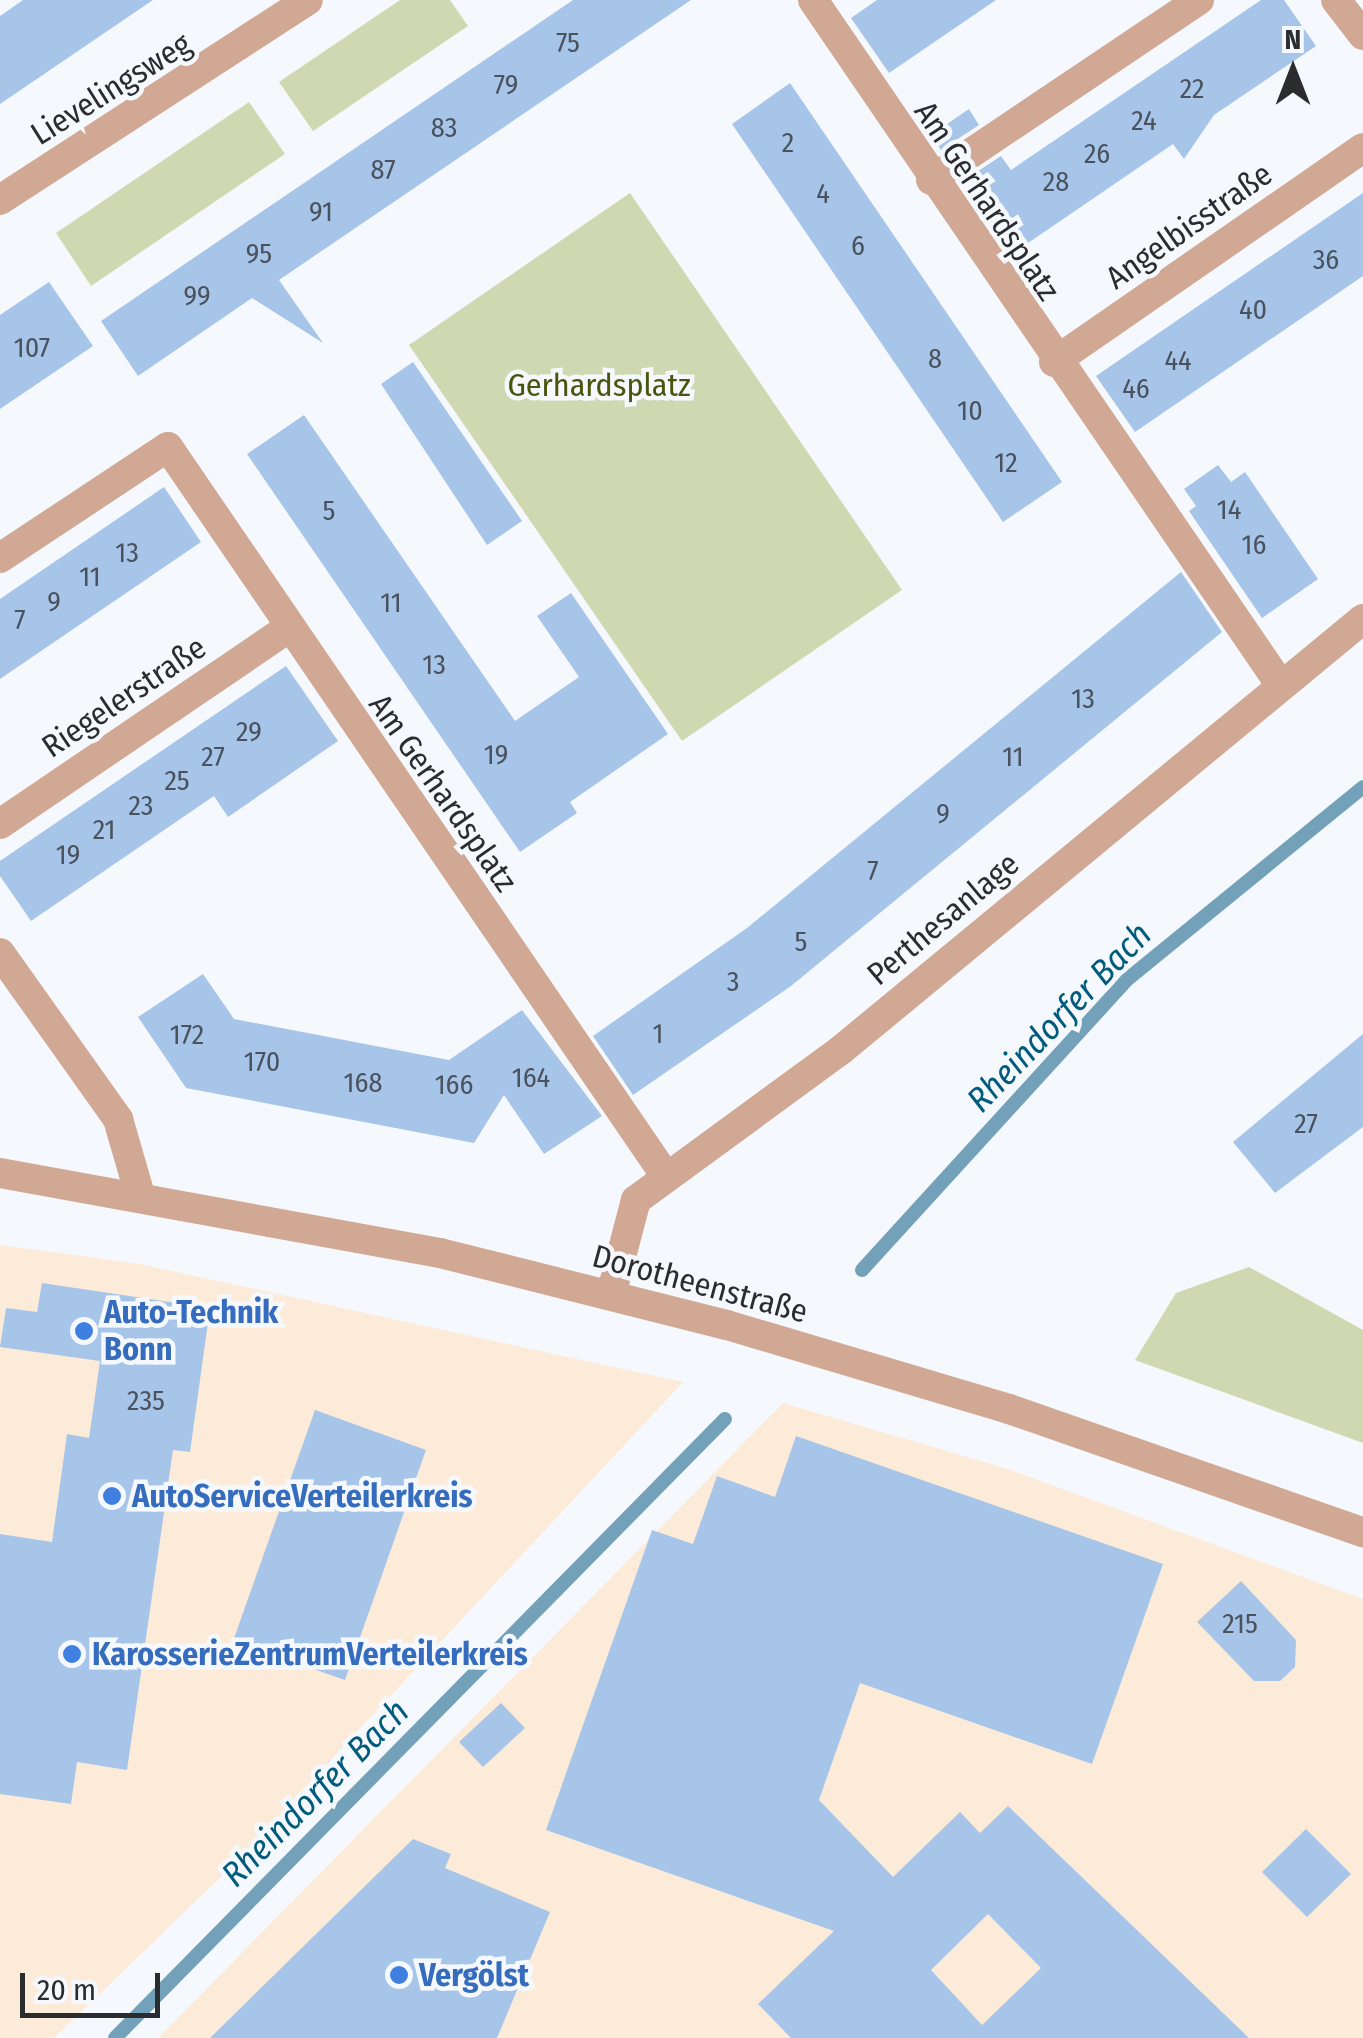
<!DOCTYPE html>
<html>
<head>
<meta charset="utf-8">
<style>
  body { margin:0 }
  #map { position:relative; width:1363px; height:2038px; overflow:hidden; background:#f5f8fd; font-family:"Fira Sans Condensed",sans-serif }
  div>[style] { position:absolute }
  .commercial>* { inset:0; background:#fdebda }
  .green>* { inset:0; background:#d0d8b2 }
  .stream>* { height:14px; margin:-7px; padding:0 7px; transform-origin:7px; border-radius:7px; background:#73a1b9 }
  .building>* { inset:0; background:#a7c5e9 }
  .minor>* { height:30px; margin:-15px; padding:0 15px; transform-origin:15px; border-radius:15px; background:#d0a894 }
  .tertiary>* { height:30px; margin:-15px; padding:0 15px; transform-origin:15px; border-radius:15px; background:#d0a894 }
  .dots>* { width:28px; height:28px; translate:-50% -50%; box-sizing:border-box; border:5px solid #f5f8fd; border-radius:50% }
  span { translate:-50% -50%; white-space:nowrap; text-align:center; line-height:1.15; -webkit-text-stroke:9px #f5f8fd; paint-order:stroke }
  .number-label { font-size:28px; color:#4a525d }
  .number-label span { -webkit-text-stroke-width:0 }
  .street-label { font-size:32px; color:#2b2c2e }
  .park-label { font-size:32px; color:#4b540c }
  .shop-label { font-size:32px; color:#366cbe; font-weight:700 }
  .left { translate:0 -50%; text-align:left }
  .water-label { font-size:35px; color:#005b7d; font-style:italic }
  .north { position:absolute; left:1243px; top:20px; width:100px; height:100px; -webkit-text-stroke:8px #f5f8fd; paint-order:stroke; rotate:0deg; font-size:28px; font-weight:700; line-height:40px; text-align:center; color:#2b2c2e }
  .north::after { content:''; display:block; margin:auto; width:35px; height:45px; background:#2b2c2e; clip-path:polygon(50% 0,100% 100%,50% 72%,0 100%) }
  .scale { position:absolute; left:20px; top:1973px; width:140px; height:45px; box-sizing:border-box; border:5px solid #2b2c2e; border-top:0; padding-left:12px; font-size:30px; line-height:35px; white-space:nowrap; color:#2b2c2e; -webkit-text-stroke:8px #f5f8fd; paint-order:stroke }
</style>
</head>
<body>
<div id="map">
  <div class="commercial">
    <i style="clip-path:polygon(0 1245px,140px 1264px,683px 1382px,229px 1869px,54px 2038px,0 2038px)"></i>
    <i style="clip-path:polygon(783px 1403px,1008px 1469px,1363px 1599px,1363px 2038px,158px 2038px)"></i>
  </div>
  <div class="green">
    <i style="clip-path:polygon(400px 0,450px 0,468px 26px,313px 131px,279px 82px)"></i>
    <i style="clip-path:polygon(249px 102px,285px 154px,91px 286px,56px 233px)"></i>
    <i style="clip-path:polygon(630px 193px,902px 590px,682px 741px,409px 345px)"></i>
    <i style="clip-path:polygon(1249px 1267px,1363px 1330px,1363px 1443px,1135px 1360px,1176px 1293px)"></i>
  </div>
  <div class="stream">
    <i style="left:862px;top:1270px;width:396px;rotate:-47.6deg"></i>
    <i style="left:1129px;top:978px;width:302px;rotate:-39.2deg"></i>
    <i style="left:115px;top:2038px;width:869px;rotate:-45.42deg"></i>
  </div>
  <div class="building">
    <i style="clip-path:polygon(23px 0,153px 0,0 104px,0 16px)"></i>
    <i style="clip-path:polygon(573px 0,691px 0,279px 280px,323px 343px,252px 298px,138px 376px,101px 321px)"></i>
    <i style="clip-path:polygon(877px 0,996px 0,889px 73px,851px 18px)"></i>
    <i style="clip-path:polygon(1261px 0,1284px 0,1316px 46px,1214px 115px,1184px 159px,1173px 144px,1012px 254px,963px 181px,1001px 156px,1011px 170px)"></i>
    <i style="clip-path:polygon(790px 83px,1062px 482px,1003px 522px,732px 124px)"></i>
    <i style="clip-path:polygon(969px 109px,979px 125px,941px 150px,931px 135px)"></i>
    <i style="clip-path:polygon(1363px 193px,1363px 276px,1135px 432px,1096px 376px)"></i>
    <i style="clip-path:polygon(49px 282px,93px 346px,0 409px,0 315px)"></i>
    <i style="clip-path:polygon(413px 362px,522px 521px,487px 545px,381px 384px)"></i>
    <i style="clip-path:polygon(304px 415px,515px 721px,579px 677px,537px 616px,571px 593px,668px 734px,570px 802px,577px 813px,520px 852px,247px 454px)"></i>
    <i style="clip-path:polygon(1218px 465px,1231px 482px,1245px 472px,1318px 579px,1262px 618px,1189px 511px,1196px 506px,1184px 489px)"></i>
    <i style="clip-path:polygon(164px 487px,201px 542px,0 679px,0 599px)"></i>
    <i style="clip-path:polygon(1181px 572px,1222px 632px,791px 986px,633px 1095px,593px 1036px,747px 928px)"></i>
    <i style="clip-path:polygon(286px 666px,338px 741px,228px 817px,214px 796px,31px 921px,0 876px,0 861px)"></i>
    <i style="clip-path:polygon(203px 974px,234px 1019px,449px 1060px,522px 1010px,602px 1116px,544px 1154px,504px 1095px,474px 1143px,186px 1088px,138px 1017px)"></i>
    <i style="clip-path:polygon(1363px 1034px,1363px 1127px,1275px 1193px,1233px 1142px)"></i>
    <i style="clip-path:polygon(42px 1283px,210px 1308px,190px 1452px,173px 1450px,127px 1770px,77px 1762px,71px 1804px,0 1794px,0 1534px,52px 1542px,67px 1434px,89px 1438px,100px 1361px,0 1347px,6px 1308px,37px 1312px)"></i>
    <i style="clip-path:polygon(315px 1410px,426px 1450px,345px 1680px,233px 1641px)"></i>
    <i style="clip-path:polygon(evenodd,796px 1436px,1163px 1564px,1092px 1764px,860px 1683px,819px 1800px,893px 1877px,960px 1812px,980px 1833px,1008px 1806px,1249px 2038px,791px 2038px,758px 2004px,834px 1931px,546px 1830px,652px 1530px,693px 1544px,717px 1476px,775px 1497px,796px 1436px,988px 1914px,1041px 1968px,982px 2025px,931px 1970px,988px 1914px)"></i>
    <i style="clip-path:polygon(1241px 1581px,1296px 1640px,1295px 1667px,1280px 1681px,1254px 1681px,1197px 1622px)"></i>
    <i style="clip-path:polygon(501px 1703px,525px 1728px,483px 1767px,459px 1742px)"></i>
    <i style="clip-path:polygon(1306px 1829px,1351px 1874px,1307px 1917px,1262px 1872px)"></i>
    <i style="clip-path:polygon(413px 1839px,451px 1854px,445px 1868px,550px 1912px,497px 2038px,210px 2038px)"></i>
  </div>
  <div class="minor">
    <i style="left:813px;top:0;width:828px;rotate:55.68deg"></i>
    <i style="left:1336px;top:0;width:44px;rotate:52.4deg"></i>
    <i style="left:931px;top:180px;width:323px;rotate:-33.9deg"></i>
    <i style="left:1054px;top:362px;width:376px;rotate:-34.7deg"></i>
    <i style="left:0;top:558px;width:201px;rotate:-33.5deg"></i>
    <i style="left:168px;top:447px;width:881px;rotate:55.68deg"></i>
    <i style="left:0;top:824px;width:347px;rotate:-34.2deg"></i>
    <i style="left:0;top:953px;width:204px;rotate:54.6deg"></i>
    <i style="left:118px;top:1119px;width:79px;rotate:73.9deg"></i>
    <i style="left:0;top:1173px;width:447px;rotate:10.3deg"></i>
    <i style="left:440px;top:1253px;width:296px;rotate:14.1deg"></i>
    <i style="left:727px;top:1325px;width:294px;rotate:16.6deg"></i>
    <i style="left:1009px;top:1409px;width:375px;rotate:19.2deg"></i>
    <i style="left:611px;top:1295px;width:98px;rotate:-75.3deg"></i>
    <i style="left:636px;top:1200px;width:254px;rotate:-36.2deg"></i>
    <i style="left:841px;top:1050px;width:677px;rotate:-39.55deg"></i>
  </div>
  <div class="tertiary">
    <i style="left:0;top:200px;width:367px;rotate:-33deg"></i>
  </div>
  <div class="dots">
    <i style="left:84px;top:1331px;background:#3f7fe0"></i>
    <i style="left:112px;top:1496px;background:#3f7fe0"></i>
    <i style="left:72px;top:1654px;background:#3f7fe0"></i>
    <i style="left:399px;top:1975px;background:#3f7fe0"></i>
  </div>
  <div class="number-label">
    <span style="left:568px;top:43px">75</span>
    <span style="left:506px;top:85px">79</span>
    <span style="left:1192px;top:89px">22</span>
    <span style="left:1144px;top:121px">24</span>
    <span style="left:444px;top:128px">83</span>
    <span style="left:788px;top:143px">2</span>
    <span style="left:1097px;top:154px">26</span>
    <span style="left:383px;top:170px">87</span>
    <span style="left:1056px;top:182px">28</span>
    <span style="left:823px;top:194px">4</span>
    <span style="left:321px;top:212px">91</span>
    <span style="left:858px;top:246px">6</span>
    <span style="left:259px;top:254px">95</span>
    <span style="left:1326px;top:260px">36</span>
    <span style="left:197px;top:296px">99</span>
    <span style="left:1253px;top:310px">40</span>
    <span style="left:32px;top:348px">107</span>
    <span style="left:935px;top:359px">8</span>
    <span style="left:1178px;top:361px">44</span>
    <span style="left:1136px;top:389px">46</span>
    <span style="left:970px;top:411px">10</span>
    <span style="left:1006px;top:463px">12</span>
    <span style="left:1229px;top:510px">14</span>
    <span style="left:329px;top:511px">5</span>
    <span style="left:1254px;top:545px">16</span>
    <span style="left:127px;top:553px">13</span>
    <span style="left:90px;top:577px">11</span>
    <span style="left:54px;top:602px">9</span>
    <span style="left:391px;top:603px">11</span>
    <span style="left:20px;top:620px">7</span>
    <span style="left:434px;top:665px">13</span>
    <span style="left:1083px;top:699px">13</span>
    <span style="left:249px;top:732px">29</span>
    <span style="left:496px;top:755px">19</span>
    <span style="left:213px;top:757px">27</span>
    <span style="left:1013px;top:757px">11</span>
    <span style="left:177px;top:781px">25</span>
    <span style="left:141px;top:806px">23</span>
    <span style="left:943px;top:814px">9</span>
    <span style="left:104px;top:830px">21</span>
    <span style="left:68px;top:855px">19</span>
    <span style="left:873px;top:871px">7</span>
    <span style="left:801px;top:942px">5</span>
    <span style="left:733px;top:982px">3</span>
    <span style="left:658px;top:1034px">1</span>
    <span style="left:187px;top:1035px">172</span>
    <span style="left:262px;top:1062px">170</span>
    <span style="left:531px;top:1078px">164</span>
    <span style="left:363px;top:1083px">168</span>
    <span style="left:454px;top:1085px">166</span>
    <span style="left:1306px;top:1124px">27</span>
    <span style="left:146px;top:1401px">235</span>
    <span style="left:1240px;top:1624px">215</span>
  </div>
  <div class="street-label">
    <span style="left:111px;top:89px;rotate:-32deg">Lievelingsweg</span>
    <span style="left:987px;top:201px;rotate:56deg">Am Gerhardsplatz</span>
    <span style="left:1189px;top:226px;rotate:-35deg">Angelbisstraße</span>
    <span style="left:124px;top:697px;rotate:-34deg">Riegelerstraße</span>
    <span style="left:443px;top:793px;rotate:55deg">Am Gerhardsplatz</span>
    <span style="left:943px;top:919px;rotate:-40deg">Perthesanlage</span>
    <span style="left:700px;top:1284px;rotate:15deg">Dorotheenstraße</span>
  </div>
  <div class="park-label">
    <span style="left:599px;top:385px">Gerhardsplatz</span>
  </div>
  <div class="shop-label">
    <span class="left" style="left:104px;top:1331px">Auto-Technik<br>Bonn</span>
    <span class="left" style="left:132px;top:1496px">AutoServiceVerteilerkreis</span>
    <span class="left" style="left:92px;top:1654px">KarosserieZentrumVerteilerkreis</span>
    <span class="left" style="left:419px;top:1975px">Vergölst</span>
  </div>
  <div class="water-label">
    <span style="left:1059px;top:1017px;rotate:-46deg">Rheindorfer Bach</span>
    <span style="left:315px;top:1793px;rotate:-45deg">Rheindorfer Bach</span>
  </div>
  <div class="north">N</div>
  <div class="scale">20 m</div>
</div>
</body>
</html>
